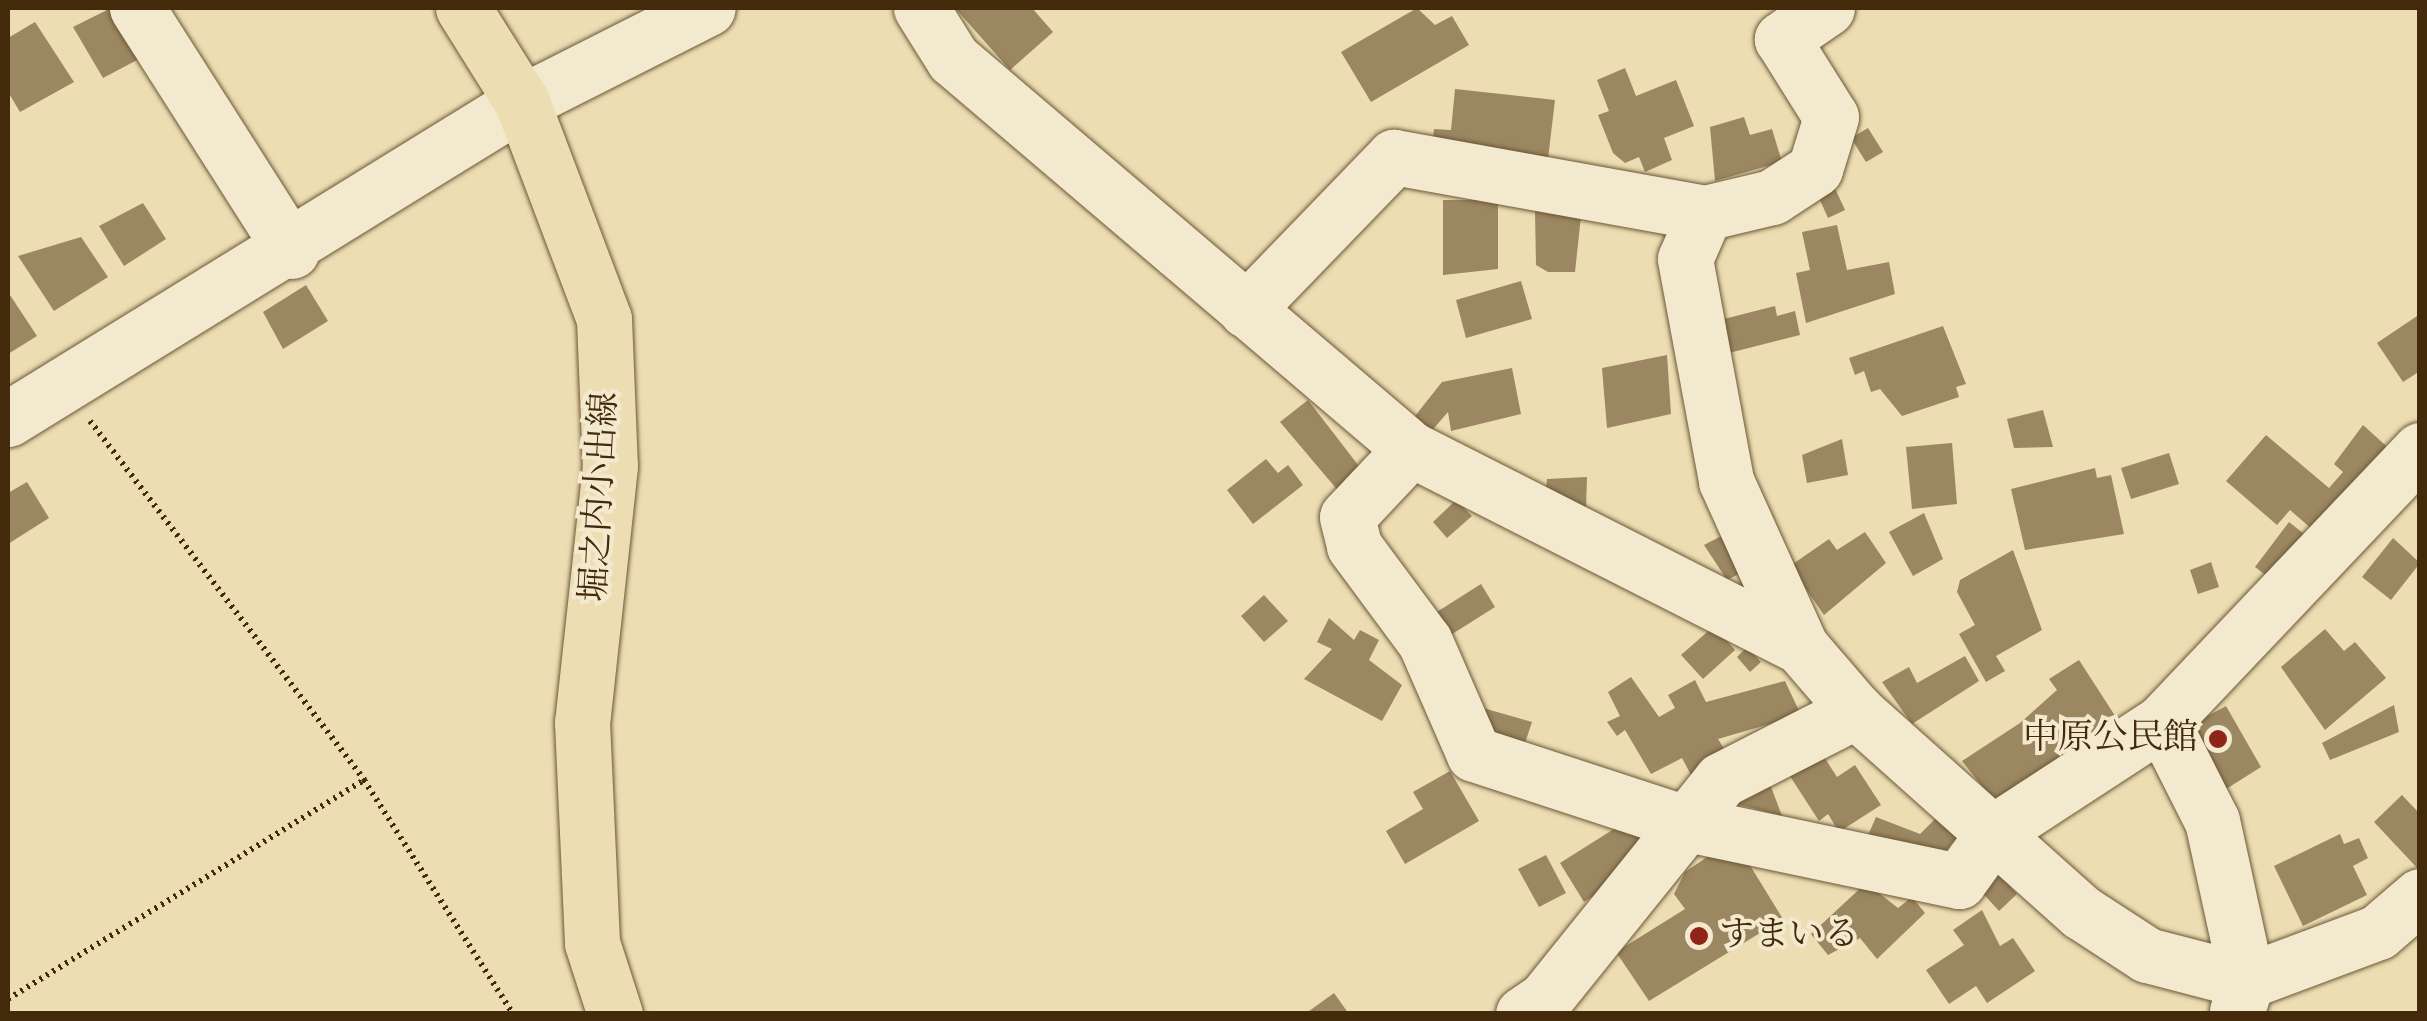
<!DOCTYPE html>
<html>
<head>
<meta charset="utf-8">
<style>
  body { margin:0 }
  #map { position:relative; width:2427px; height:1021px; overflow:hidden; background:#ecddb3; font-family:"Old Standard TT","Noto Serif JP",serif }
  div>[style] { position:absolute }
  .building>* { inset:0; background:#9b8762 }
  .path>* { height:6px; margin-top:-3px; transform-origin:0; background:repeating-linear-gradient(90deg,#432a0b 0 2.5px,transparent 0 7.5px) }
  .roads { filter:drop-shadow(0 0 2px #6d5735) drop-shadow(0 0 2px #6d5735) }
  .minor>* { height:55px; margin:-27.5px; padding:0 27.5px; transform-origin:27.5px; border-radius:27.5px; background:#f3e9ce }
  .major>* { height:55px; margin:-27.5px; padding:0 27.5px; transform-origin:27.5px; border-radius:27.5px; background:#ecddb3 }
  .dots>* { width:28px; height:28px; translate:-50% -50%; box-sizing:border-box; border:5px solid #f3e9ce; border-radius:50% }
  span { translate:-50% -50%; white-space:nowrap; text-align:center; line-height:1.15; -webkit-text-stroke:8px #f3e9ce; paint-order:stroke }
  .street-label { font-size:35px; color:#432a0b }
  .poi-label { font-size:35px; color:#432a0b }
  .right { translate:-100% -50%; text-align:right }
  .left { translate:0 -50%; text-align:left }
  .frame { position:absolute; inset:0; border:10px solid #432a0b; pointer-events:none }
</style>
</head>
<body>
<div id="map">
  <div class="building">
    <i style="clip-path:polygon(111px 8px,139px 59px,103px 78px,73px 27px)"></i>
    <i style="clip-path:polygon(955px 8px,1032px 8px,1053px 32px,1010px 70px)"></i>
    <i style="clip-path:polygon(1417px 8px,1435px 25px,1452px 16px,1469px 45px,1371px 102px,1341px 52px)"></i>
    <i style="clip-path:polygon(35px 22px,74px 82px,20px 112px,8px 92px,8px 38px)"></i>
    <i style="clip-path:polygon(1625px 68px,1636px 96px,1676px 80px,1694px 126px,1664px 138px,1672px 160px,1645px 172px,1639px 157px,1625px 163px,1613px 153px,1598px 115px,1609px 111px,1597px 80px)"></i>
    <i style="clip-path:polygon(1455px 89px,1555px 100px,1548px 159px,1432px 146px,1434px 129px,1451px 130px)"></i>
    <i style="clip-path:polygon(1744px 117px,1750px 135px,1772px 129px,1782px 162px,1715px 181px,1710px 127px)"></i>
    <i style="clip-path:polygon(1868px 128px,1883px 152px,1866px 162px,1851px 138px)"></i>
    <i style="clip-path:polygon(1833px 184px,1845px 210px,1828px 218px,1816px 191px)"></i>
    <i style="clip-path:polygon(1443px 200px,1498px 200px,1498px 269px,1443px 275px)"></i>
    <i style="clip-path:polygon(143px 203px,166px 239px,124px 266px,99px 226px)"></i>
    <i style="clip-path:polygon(1573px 210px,1581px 216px,1575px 272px,1548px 272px,1536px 265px,1535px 211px)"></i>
    <i style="clip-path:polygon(1837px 225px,1847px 270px,1889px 262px,1895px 294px,1806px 323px,1796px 273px,1810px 270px,1802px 232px)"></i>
    <i style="clip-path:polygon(81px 237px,108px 277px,54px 311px,18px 256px)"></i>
    <i style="clip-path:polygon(1521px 281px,1532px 319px,1466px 338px,1456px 300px)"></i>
    <i style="clip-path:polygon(306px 285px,328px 321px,283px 349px,263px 312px)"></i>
    <i style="clip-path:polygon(8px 292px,37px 336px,8px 354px)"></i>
    <i style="clip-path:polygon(1775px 306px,1777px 316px,1795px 311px,1800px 335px,1725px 354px,1716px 321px)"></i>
    <i style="clip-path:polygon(2420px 314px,2420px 371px,2403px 382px,2377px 343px)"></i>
    <i style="clip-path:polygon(1943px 326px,1966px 384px,1956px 387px,1959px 397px,1902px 416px,1880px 389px,1871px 392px,1864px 371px,1855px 375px,1849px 358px)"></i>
    <i style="clip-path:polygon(1667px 355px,1671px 414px,1607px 428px,1602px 368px)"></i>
    <i style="clip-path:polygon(1512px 368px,1521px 414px,1451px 431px,1448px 412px,1428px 435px,1411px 421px,1442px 382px)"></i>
    <i style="clip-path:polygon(1308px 400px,1365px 474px,1340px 493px,1280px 422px)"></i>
    <i style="clip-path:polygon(2043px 410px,2053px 447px,2014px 448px,2007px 419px)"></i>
    <i style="clip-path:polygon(2363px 425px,2394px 453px,2313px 530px,2290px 510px,2277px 525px,2226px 481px,2266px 435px,2329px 488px,2343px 472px,2334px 464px)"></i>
    <i style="clip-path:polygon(1842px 439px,1848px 475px,1807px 483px,1802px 455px)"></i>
    <i style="clip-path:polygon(1952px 443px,1957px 504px,1912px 509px,1906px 447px)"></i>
    <i style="clip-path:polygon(2169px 453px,2179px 484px,2131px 499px,2121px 468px)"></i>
    <i style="clip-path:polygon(1266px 459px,1278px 473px,1288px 465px,1303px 485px,1253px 524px,1227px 490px)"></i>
    <i style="clip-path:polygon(2095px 468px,2097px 478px,2111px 475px,2124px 534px,2025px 550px,2011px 489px)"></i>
    <i style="clip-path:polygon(1587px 477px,1586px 508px,1546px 489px,1547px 479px)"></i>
    <i style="clip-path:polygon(27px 482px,49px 518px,8px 544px,8px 493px)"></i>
    <i style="clip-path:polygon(1456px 500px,1472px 516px,1447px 538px,1433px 522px)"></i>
    <i style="clip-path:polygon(1924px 513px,1943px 559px,1913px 576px,1889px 532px)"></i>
    <i style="clip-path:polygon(2289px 522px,2313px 541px,2279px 585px,2255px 567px)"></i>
    <i style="clip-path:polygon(1729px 532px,1747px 570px,1727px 580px,1704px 545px)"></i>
    <i style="clip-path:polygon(1865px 532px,1886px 563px,1824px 615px,1790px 566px,1829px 539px,1837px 550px)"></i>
    <i style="clip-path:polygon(2393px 538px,2420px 563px,2391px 600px,2362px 577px)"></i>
    <i style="clip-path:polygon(2013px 550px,2042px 630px,1996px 656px,2005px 671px,1986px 682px,1959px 634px,1975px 625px,1957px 592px,1960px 580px)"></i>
    <i style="clip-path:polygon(2211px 562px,2219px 587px,2198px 594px,2190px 570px)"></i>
    <i style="clip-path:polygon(1481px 584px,1495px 607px,1446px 638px,1432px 615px)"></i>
    <i style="clip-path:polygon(1264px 595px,1288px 621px,1264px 642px,1241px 616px)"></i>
    <i style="clip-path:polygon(1329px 618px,1354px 640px,1360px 630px,1379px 640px,1369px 660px,1402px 685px,1382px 721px,1304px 679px,1332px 649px,1317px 642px)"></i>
    <i style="clip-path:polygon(1714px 626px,1735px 650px,1703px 679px,1681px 655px)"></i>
    <i style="clip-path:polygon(2325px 629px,2344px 651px,2355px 642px,2386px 678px,2325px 730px,2281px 667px)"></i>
    <i style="clip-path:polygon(1747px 647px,1761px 662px,1750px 672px,1737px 657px)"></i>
    <i style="clip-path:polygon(1965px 656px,1979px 681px,1912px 724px,1882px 682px,1909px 667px,1917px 683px)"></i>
    <i style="clip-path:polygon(2079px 660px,2121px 725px,1997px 805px,1962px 761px,2020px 723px,2057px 690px,2049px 679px)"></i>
    <i style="clip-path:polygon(1631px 677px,1659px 717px,1675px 708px,1668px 695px,1695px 680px,1706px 702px,1785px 681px,1801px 715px,1718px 739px,1728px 755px,1692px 777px,1682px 758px,1651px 774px,1625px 730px,1617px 736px,1607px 722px,1620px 716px,1608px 692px)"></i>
    <i style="clip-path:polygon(2394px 705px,2399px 732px,2330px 760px,2322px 743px)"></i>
    <i style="clip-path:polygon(2226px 706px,2261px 767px,2223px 791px,2184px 729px)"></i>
    <i style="clip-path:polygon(1483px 708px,1532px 722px,1522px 752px,1474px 738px)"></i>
    <i style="clip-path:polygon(1819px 749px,1837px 777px,1855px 765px,1881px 805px,1839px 832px,1828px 814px,1819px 821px,1786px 770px)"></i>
    <i style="clip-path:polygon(1450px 771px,1479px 821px,1405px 864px,1386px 831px,1423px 809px,1413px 792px)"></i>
    <i style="clip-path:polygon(1767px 776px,1782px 816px,1737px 804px,1734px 793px)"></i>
    <i style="clip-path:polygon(2402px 795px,2420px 814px,2420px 871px,2374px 822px)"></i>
    <i style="clip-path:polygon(1876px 817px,1920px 834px,1935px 819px,1957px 837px,1933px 867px,1866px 840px)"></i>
    <i style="clip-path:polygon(1625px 822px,1644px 826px,1649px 861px,1584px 902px,1560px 863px)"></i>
    <i style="clip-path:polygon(2340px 834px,2344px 844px,2359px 838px,2368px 858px,2353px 866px,2367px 895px,2303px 926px,2274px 866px)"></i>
    <i style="clip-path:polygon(1719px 849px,1743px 854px,1783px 919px,1649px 1001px,1616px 952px,1685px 909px,1674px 894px,1685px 872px)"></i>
    <i style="clip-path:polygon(1546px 855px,1566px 893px,1539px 907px,1518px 869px)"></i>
    <i style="clip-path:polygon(1997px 872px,2017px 894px,1999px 911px,1978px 888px)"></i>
    <i style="clip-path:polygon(1866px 883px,1898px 908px,1912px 897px,1925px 913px,1877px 959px,1860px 938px,1828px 955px,1811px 934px)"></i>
    <i style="clip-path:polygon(1982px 910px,2000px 946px,2013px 938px,2035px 971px,1987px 1003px,1976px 986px,1949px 1004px,1926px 970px,1964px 945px,1953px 930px)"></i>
    <i style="clip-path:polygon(1334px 993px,1349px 1014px,1305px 1014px)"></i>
  </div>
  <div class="path">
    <i style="left:90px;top:421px;width:452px;rotate:52.6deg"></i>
    <i style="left:364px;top:780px;width:277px;rotate:57.5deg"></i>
    <i style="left:8px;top:999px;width:418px;rotate:-31.6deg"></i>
  </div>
  <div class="roads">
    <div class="minor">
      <i style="left:137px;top:8px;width:288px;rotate:57.5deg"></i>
      <i style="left:921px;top:8px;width:60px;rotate:57.9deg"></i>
      <i style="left:953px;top:59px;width:602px;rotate:40.42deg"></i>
      <i style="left:1411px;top:449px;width:437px;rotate:26.9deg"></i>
      <i style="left:1827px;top:8px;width:55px;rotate:145.4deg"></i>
      <i style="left:1782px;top:39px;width:92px;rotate:57.9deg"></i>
      <i style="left:1831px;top:117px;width:54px;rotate:107.1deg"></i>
      <i style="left:1815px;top:169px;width:51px;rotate:146.9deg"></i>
      <i style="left:1772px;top:197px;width:69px;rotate:166.6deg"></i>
      <i style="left:1705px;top:213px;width:50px;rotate:113.5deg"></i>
      <i style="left:1685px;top:259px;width:226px;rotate:79.5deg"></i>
      <i style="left:1726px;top:481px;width:182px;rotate:65.7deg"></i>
      <i style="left:1801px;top:647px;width:84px;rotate:49.3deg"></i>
      <i style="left:1856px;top:711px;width:302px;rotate:41.8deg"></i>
      <i style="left:2081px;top:912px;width:79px;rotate:33.1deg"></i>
      <i style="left:2147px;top:955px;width:103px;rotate:14.6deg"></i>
      <i style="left:2247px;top:981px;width:140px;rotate:-20.5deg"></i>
      <i style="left:2378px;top:932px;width:55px;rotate:-40.6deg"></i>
      <i style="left:1246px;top:310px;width:213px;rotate:-46deg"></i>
      <i style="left:1394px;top:157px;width:316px;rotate:10.2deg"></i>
      <i style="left:8px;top:419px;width:604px;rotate:-31.66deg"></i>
      <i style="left:522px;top:102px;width:208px;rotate:-26.8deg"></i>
      <i style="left:1411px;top:449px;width:93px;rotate:133.3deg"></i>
      <i style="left:1347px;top:517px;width:30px;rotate:76deg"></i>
      <i style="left:1354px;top:546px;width:119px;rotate:53.5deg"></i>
      <i style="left:1425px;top:642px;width:122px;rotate:66.4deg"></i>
      <i style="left:1474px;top:754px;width:225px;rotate:18.1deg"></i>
      <i style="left:1688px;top:824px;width:277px;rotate:11.9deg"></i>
      <i style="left:1959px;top:881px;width:62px;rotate:-54.2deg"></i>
      <i style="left:1995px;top:831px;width:199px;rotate:-33.1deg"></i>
      <i style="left:2237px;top:1011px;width:32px;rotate:-72deg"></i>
      <i style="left:2247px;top:981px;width:164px;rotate:-102.3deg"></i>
      <i style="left:2212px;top:821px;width:111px;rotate:-116.8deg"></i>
      <i style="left:2162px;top:722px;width:375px;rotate:-46.5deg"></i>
      <i style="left:1523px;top:1014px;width:27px;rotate:-34deg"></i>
      <i style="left:1545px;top:999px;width:281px;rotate:-51.2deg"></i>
      <i style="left:1721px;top:780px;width:152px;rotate:-27.1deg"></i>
    </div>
    <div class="major">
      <i style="left:463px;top:8px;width:111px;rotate:57.9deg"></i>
      <i style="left:522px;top:102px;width:232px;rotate:69.3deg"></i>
      <i style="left:604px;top:319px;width:147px;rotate:87.7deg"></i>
      <i style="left:610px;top:466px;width:258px;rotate:96.2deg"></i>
      <i style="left:582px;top:722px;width:221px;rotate:87.4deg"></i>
      <i style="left:592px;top:943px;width:75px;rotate:72.1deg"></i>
    </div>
  </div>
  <div class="dots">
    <i style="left:2218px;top:739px;background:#8f2418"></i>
    <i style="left:1699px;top:936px;background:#8f2418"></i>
  </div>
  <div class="street-label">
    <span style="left:601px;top:497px;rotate:-87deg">堀之内小出線</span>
  </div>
  <div class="poi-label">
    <span class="right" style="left:2198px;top:739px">中原公民館</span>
    <span class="left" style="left:1719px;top:936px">すまいる</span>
  </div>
  <div class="frame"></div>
</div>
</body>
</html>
